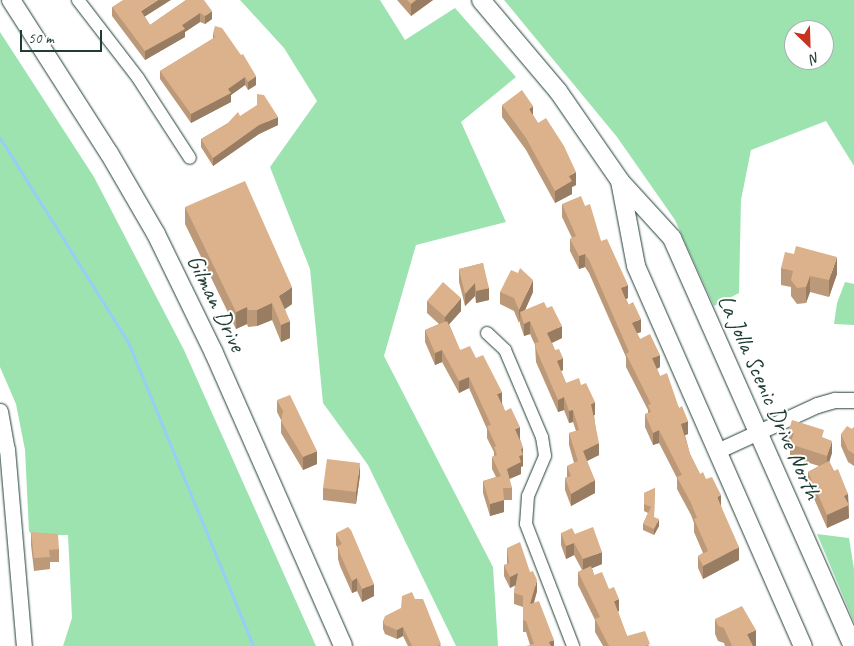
<!DOCTYPE html>
<html>
<head>
<meta charset="utf-8">
<style>
  body { margin:0 }
  #map { position:relative; width:854px; height:646px; overflow:hidden; background:#fff; font-family:Caveat,sans-serif }
  div>[style] { position:absolute }
  .green>* { inset:0; background:#9de3b0 }
  .stream>* { height:3px; margin:-1.5px; padding:0 1.5px; transform-origin:1.5px; border-radius:1.5px; background:#95cff5 }
  .roads { filter:drop-shadow(0 0 1px #1f3d34) drop-shadow(0 0 1px #1f3d34) }
  .minor>* { height:12px; margin:-6px; padding:0 6px; transform-origin:6px; border-radius:6px; background:#fff }
  .tertiary>* { height:15px; margin:-7.5px; padding:0 7.5px; transform-origin:7.5px; border-radius:7.5px; background:#fff }
  .secondary>* { height:18px; margin:-9px; padding:0 9px; transform-origin:9px; border-radius:9px; background:#fff }
  .wall>* { inset:0; background:#bc9978 }
  .shaded-wall>* { inset:0; background:#997d62 }
  .building>* { inset:0; background:#dbb28c }
  span { translate:-50% -50%; white-space:nowrap; text-align:center; line-height:1.15; -webkit-text-stroke:4px #fff; paint-order:stroke }
  .street-label { font-size:24px; color:#1f3d34 }
  .north { position:absolute; left:784px; top:20px; width:50px; height:50px; box-sizing:border-box; background:#fff; border:1px solid #a5b1ae; border-radius:50%; rotate:156deg; font-size:14px; font-weight:700; line-height:20px; text-align:center; color:#1f3d34 }
  .north::after { content:''; display:block; margin:auto; width:18px; height:22px; background:#c8321e; clip-path:polygon(50% 0,100% 100%,50% 72%,0 100%) }
  .scale { position:absolute; left:20px; top:30px; width:82px; height:22px; box-sizing:border-box; border:2px solid #1f3d34; border-top:0; padding-left:6px; font-size:15px; line-height:18px; white-space:nowrap; color:#1f3d34; -webkit-text-stroke:4px #fff; paint-order:stroke }
</style>
</head>
<body>
<div id="map">
  <div class="green">
    <i style="clip-path:polygon(240px 0,380px 0,405px 40px,455px 8px,516px 77px,461px 122px,506px 222px,416px 245px,384px 356px,493px 567px,498px 646px,456px 646px,368px 465px,323px 403px,310px 269px,270px 167px,317px 101px,284px 48px)"></i>
    <i style="clip-path:polygon(evenodd,504px 0,854px 0,854px 166px,826px 121px,751px 150px,741px 200px,739px 293px,714px 306px,675px 220px,617px 137px,504px 0,794px 30px,824px 30px,824px 60px,794px 60px,794px 30px)"></i>
    <i style="clip-path:polygon(0 32px,94px 177px,184px 350px,316px 646px,63px 646px,72px 618px,68px 535px,32px 535px,29px 531px,25px 450px,16px 404px,0 367px)"></i>
    <i style="clip-path:polygon(845px 282px,854px 284px,854px 325px,834px 324px,837px 303px)"></i>
    <i style="clip-path:polygon(817px 534px,849px 538px,854px 569px,854px 622px)"></i>
  </div>
  <div class="stream">
    <i style="left:0;top:138px;width:241px;rotate:57.9deg"></i>
    <i style="left:128px;top:342px;width:329px;rotate:67.6deg"></i>
  </div>
  <div class="roads">
    <div class="minor">
      <i style="left:78px;top:0;width:98px;rotate:52.4deg"></i>
      <i style="left:138px;top:78px;width:95px;rotate:57deg"></i>
      <i style="left:487px;top:333px;width:25px;rotate:43deg"></i>
      <i style="left:505px;top:350px;width:95px;rotate:67deg"></i>
      <i style="left:542px;top:437px;width:19px;rotate:81deg"></i>
      <i style="left:545px;top:456px;width:43px;rotate:113deg"></i>
      <i style="left:528px;top:496px;width:28px;rotate:94deg"></i>
      <i style="left:526px;top:524px;width:131px;rotate:68.9deg"></i>
    </div>
    <div class="tertiary">
      <i style="left:0;top:411px;width:39px;rotate:80deg"></i>
      <i style="left:7px;top:449px;width:198px;rotate:85.1deg"></i>
      <i style="left:717px;top:451px;width:110px;rotate:-24.7deg"></i>
      <i style="left:817px;top:405px;width:19px;rotate:-16deg"></i>
      <i style="left:835px;top:400px;width:19px"></i>
    </div>
    <div class="secondary">
      <i style="left:11px;top:0;width:182px;rotate:57.4deg"></i>
      <i style="left:109px;top:153px;width:94px;rotate:59.9deg"></i>
      <i style="left:156px;top:234px;width:132px;rotate:64deg"></i>
      <i style="left:214px;top:353px;width:320px;rotate:66.2deg"></i>
      <i style="left:481px;top:0;width:119px;rotate:49.8deg"></i>
      <i style="left:558px;top:91px;width:109px;rotate:55.4deg"></i>
      <i style="left:620px;top:181px;width:77px;rotate:47.6deg"></i>
      <i style="left:672px;top:238px;width:446px;rotate:66.1deg"></i>
      <i style="left:620px;top:181px;width:86px;rotate:79.3deg"></i>
      <i style="left:636px;top:266px;width:415px;rotate:66.3deg"></i>
    </div>
  </div>
  <div class="wall">
    <i style="clip-path:polygon(186px 0,212px 19px,205px 24px,200px 22px,185px 32px,185px 37px,145px 60px,112px 16px,112px 7px,145px 17px,150px 25px)"></i>
    <i style="clip-path:polygon(397px 0,433px 0,411px 16px)"></i>
    <i style="clip-path:polygon(213px 33px,256px 85px,248px 90px,245px 85px,231px 95px,231px 102px,191px 123px,160px 79px,160px 71px,213px 39px)"></i>
    <i style="clip-path:polygon(502px 105px,533px 115px,576px 185px,572px 187px,572px 194px,555px 203px,526px 150px,502px 117px)"></i>
    <i style="clip-path:polygon(240px 116px,278px 125px,259px 134px,213px 166px,201px 147px,201px 139px)"></i>
    <i style="clip-path:polygon(562px 204px,601px 241px,628px 298px,626px 299px,641px 332px,637px 333px,640px 339px,660px 367px,657px 369px,660px 376px,679px 408px,688px 434px,685px 435px,690px 454px,700px 474px,706px 479px,721px 506px,739px 560px,703px 579px,698px 568px,698px 556px,703px 553px,694px 532px,694px 523px,691px 515px,677px 489px,677px 478px,659px 443px,653px 445px,645px 427px,645px 414px,648px 413px,648px 410px,626px 367px,626px 357px,589px 273px,585px 267px,579px 269px,570px 251px,570px 239px,572px 238px,562px 217px)"></i>
    <i style="clip-path:polygon(185px 207px,292px 304px,285px 309px,290px 338px,281px 342px,272px 320px,257px 326px,248px 327px,247px 324px,236px 329px,185px 224px)"></i>
    <i style="clip-path:polygon(483px 263px,489px 300px,476px 303px,475px 296px,465px 306px,459px 282px,459px 269px)"></i>
    <i style="clip-path:polygon(781px 268px,837px 274px,829px 297px,810px 292px,806px 303px,797px 304px,791px 296px,791px 287px,781px 285px)"></i>
    <i style="clip-path:polygon(500px 292px,533px 292px,525px 310px,547px 308px,562px 338px,552px 343px,563px 370px,561px 371px,566px 383px,581px 385px,595px 415px,594px 415px,599px 455px,587px 461px,595px 493px,571px 506px,565px 490px,565px 478px,567px 477px,567px 466px,574px 463px,569px 445px,569px 433px,576px 431px,573px 422px,569px 423px,564px 410px,558px 412px,536px 362px,535px 345px,530px 334px,524px 336px,520px 324px,520px 321px,519px 323px,514px 311px,500px 304px)"></i>
    <i style="clip-path:polygon(427px 301px,461px 311px,449px 324px,460px 350px,476px 358px,502px 403px,505px 411px,520px 439px,523px 448px,523px 466px,521px 467px,521px 474px,509px 479px,512px 488px,512px 500px,504px 500px,504px 512px,490px 516px,483px 493px,483px 481px,496px 477px,492px 469px,492px 457px,494px 456px,494px 452px,487px 438px,487px 429px,469px 388px,459px 393px,442px 362px,435px 365px,425px 342px,425px 330px,439px 324px,427px 313px)"></i>
    <i style="clip-path:polygon(277px 400px,317px 464px,303px 470px,281px 433px,281px 420px,277px 412px)"></i>
    <i style="clip-path:polygon(854px 427px,854px 466px,848px 462px,841px 446px,841px 434px,852px 429px)"></i>
    <i style="clip-path:polygon(788px 432px,824px 438px,832px 453px,829px 461px,834px 471px,848px 494px,849px 518px,827px 528px,808px 485px,808px 472px,819px 466px,790px 457px,790px 445px,788px 444px)"></i>
    <i style="clip-path:polygon(360px 475px,356px 504px,323px 500px,323px 488px)"></i>
    <i style="clip-path:polygon(655px 488px,654px 517px,659px 526px,654px 535px,643px 530px,643px 524px,648px 513px,644px 511px,644px 493px)"></i>
    <i style="clip-path:polygon(31px 532px,59px 549px,59px 562px,50px 562px,50px 569px,34px 571px,31px 545px)"></i>
    <i style="clip-path:polygon(336px 533px,374px 596px,362px 602px,357px 591px,352px 593px,340px 566px,338px 559px,338px 548px,336px 545px)"></i>
    <i style="clip-path:polygon(561px 533px,575px 534px,602px 564px,592px 568px,594px 575px,619px 611px,618px 612px,627px 636px,650px 646px,603px 646px,595px 632px,595px 620px,578px 585px,578px 572px,582px 570px,574px 555px,566px 559px,561px 545px)"></i>
    <i style="clip-path:polygon(507px 548px,530px 572px,537px 591px,534px 603px,554px 646px,530px 645px,526px 632px,523px 632px,523px 607px,514px 604px,514px 593px,515px 585px,510px 588px,504px 576px,504px 565px,507px 564px)"></i>
    <i style="clip-path:polygon(415px 599px,441px 646px,408px 646px,403px 636px,397px 639px,385px 634px,383px 629px,383px 621px)"></i>
    <i style="clip-path:polygon(715px 619px,756px 646px,725px 646px,724px 643px,718px 641px,715px 634px)"></i>
  </div>
  <div class="shaded-wall">
    <i style="clip-path:polygon(158px 0,171px 0,141px 19px,141px 11px)"></i>
    <i style="clip-path:polygon(416px 0,433px 0,411px 16px,411px 4px)"></i>
    <i style="clip-path:polygon(212px 11px,212px 19px,205px 24px,205px 16px)"></i>
    <i style="clip-path:polygon(200px 13px,200px 22px,185px 32px,185px 37px,145px 60px,145px 51px)"></i>
    <i style="clip-path:polygon(256px 76px,256px 85px,248px 90px,248px 82px)"></i>
    <i style="clip-path:polygon(245px 77px,245px 85px,231px 95px,231px 102px,191px 123px,191px 114px)"></i>
    <i style="clip-path:polygon(533px 106px,533px 118px,529px 109px)"></i>
    <i style="clip-path:polygon(278px 117px,278px 125px,259px 134px,213px 166px,213px 158px,259px 125px)"></i>
    <i style="clip-path:polygon(576px 172px,576px 185px,572px 187px,572px 194px,555px 203px,555px 191px,569px 176px)"></i>
    <i style="clip-path:polygon(585px 254px,585px 267px,579px 269px,579px 256px)"></i>
    <i style="clip-path:polygon(837px 257px,837px 274px,829px 297px,829px 280px)"></i>
    <i style="clip-path:polygon(810px 276px,810px 292px,806px 303px,806px 287px)"></i>
    <i style="clip-path:polygon(533px 280px,533px 292px,522px 317px,520px 312px,519px 323px,519px 310px)"></i>
    <i style="clip-path:polygon(475px 283px,475px 296px,465px 306px,465px 294px)"></i>
    <i style="clip-path:polygon(628px 285px,628px 298px,621px 301px,621px 288px)"></i>
    <i style="clip-path:polygon(292px 287px,292px 304px,279px 313px,279px 296px)"></i>
    <i style="clip-path:polygon(489px 288px,489px 300px,476px 303px,476px 291px)"></i>
    <i style="clip-path:polygon(461px 298px,461px 311px,445px 329px,445px 317px)"></i>
    <i style="clip-path:polygon(272px 303px,272px 320px,257px 326px,257px 310px)"></i>
    <i style="clip-path:polygon(247px 307px,247px 324px,236px 329px,236px 312px)"></i>
    <i style="clip-path:polygon(641px 319px,641px 332px,632px 335px,632px 323px)"></i>
    <i style="clip-path:polygon(290px 321px,290px 338px,281px 342px,281px 325px)"></i>
    <i style="clip-path:polygon(530px 321px,530px 334px,524px 336px,524px 324px)"></i>
    <i style="clip-path:polygon(562px 326px,562px 338px,547px 345px,547px 333px)"></i>
    <i style="clip-path:polygon(442px 350px,442px 362px,435px 365px,435px 353px)"></i>
    <i style="clip-path:polygon(660px 355px,660px 367px,652px 371px,652px 358px)"></i>
    <i style="clip-path:polygon(563px 358px,563px 370px,557px 373px,557px 361px)"></i>
    <i style="clip-path:polygon(469px 377px,469px 388px,459px 393px,459px 381px)"></i>
    <i style="clip-path:polygon(502px 392px,502px 403px,497px 406px,497px 394px)"></i>
    <i style="clip-path:polygon(564px 397px,564px 410px,558px 412px,558px 400px)"></i>
    <i style="clip-path:polygon(595px 402px,595px 415px,591px 416px,591px 404px)"></i>
    <i style="clip-path:polygon(573px 410px,573px 422px,569px 423px,569px 411px)"></i>
    <i style="clip-path:polygon(688px 421px,688px 434px,681px 437px,681px 424px)"></i>
    <i style="clip-path:polygon(520px 427px,520px 439px,515px 441px,515px 429px)"></i>
    <i style="clip-path:polygon(659px 430px,659px 443px,653px 445px,653px 433px)"></i>
    <i style="clip-path:polygon(832px 441px,832px 453px,827px 469px,827px 456px)"></i>
    <i style="clip-path:polygon(599px 443px,599px 455px,583px 463px,583px 451px)"></i>
    <i style="clip-path:polygon(523px 448px,523px 466px,521px 467px,521px 474px,507px 480px,507px 469px,519px 456px,521px 449px)"></i>
    <i style="clip-path:polygon(317px 451px,317px 464px,303px 470px,303px 457px)"></i>
    <i style="clip-path:polygon(360px 463px,360px 475px,356px 504px,356px 492px)"></i>
    <i style="clip-path:polygon(595px 480px,595px 493px,571px 506px,571px 494px)"></i>
    <i style="clip-path:polygon(848px 494px,849px 518px,827px 528px,827px 515px,844px 496px)"></i>
    <i style="clip-path:polygon(721px 495px,721px 508px,717px 497px)"></i>
    <i style="clip-path:polygon(504px 500px,504px 512px,490px 516px,490px 504px)"></i>
    <i style="clip-path:polygon(659px 519px,659px 526px,654px 535px,654px 529px)"></i>
    <i style="clip-path:polygon(574px 543px,574px 555px,566px 559px,566px 546px)"></i>
    <i style="clip-path:polygon(739px 547px,739px 560px,703px 579px,703px 566px)"></i>
    <i style="clip-path:polygon(602px 552px,602px 564px,583px 572px,583px 559px)"></i>
    <i style="clip-path:polygon(518px 573px,518px 584px,510px 588px,510px 577px)"></i>
    <i style="clip-path:polygon(357px 578px,357px 591px,352px 593px,352px 581px)"></i>
    <i style="clip-path:polygon(537px 580px,537px 591px,530px 615px,530px 604px)"></i>
    <i style="clip-path:polygon(374px 584px,374px 596px,362px 602px,362px 589px)"></i>
    <i style="clip-path:polygon(619px 599px,619px 611px,614px 613px,614px 601px)"></i>
    <i style="clip-path:polygon(403px 627px,403px 636px,397px 639px,397px 630px)"></i>
    <i style="clip-path:polygon(756px 630px,756px 646px,747px 646px,747px 634px)"></i>
    <i style="clip-path:polygon(554px 640px,554px 646px,549px 646px,549px 642px)"></i>
  </div>
  <div class="building">
    <i style="clip-path:polygon(123px 0,158px 0,141px 11px,150px 25px,186px 0,204px 0,212px 11px,205px 16px,200px 13px,182px 25px,185px 29px,145px 51px,112px 7px)"></i>
    <i style="clip-path:polygon(407px 0,416px 0,411px 4px)"></i>
    <i style="clip-path:polygon(215px 26px,222px 28px,241px 55px,243px 54px,256px 76px,248px 82px,245px 77px,228px 89px,231px 93px,191px 114px,160px 71px,215px 37px,213px 33px)"></i>
    <i style="clip-path:polygon(522px 90px,533px 106px,529px 109px,538px 123px,546px 118px,564px 146px,576px 172px,569px 176px,572px 181px,555px 191px,526px 138px,502px 105px)"></i>
    <i style="clip-path:polygon(257px 94px,264px 95px,278px 117px,259px 125px,213px 158px,201px 139px,226px 125px,238px 112px,240px 116px,257px 105px)"></i>
    <i style="clip-path:polygon(245px 181px,292px 287px,279px 296px,290px 321px,281px 325px,272px 303px,257px 310px,248px 310px,247px 307px,236px 312px,185px 207px)"></i>
    <i style="clip-path:polygon(581px 196px,585px 206px,590px 204px,601px 241px,607px 239px,628px 285px,621px 288px,628px 305px,633px 302px,641px 319px,632px 323px,640px 339px,650px 334px,660px 355px,652px 358px,660px 376px,667px 373px,679px 408px,682px 406px,688px 421px,681px 424px,690px 454px,700px 474px,703px 472px,706px 479px,712px 477px,721px 495px,717px 497px,739px 547px,703px 566px,698px 556px,708px 551px,694px 519px,697px 518px,691px 503px,677px 477px,682px 475px,659px 430px,653px 433px,645px 414px,651px 412px,648px 405px,651px 404px,626px 354px,629px 352px,589px 260px,585px 254px,579px 256px,570px 239px,576px 236px,562px 204px)"></i>
    <i style="clip-path:polygon(796px 246px,837px 257px,829px 280px,810px 276px,806px 287px,797px 288px,791px 280px,793px 271px,781px 268px,785px 252px,794px 254px)"></i>
    <i style="clip-path:polygon(483px 263px,489px 288px,476px 291px,475px 283px,465px 294px,459px 269px)"></i>
    <i style="clip-path:polygon(520px 268px,533px 280px,519px 310px,514px 298px,500px 292px,511px 270px,518px 273px)"></i>
    <i style="clip-path:polygon(443px 282px,461px 298px,445px 317px,427px 301px)"></i>
    <i style="clip-path:polygon(544px 302px,547px 308px,552px 306px,562px 326px,547px 333px,555px 350px,559px 349px,563px 358px,557px 361px,566px 383px,579px 378px,581px 385px,586px 383px,595px 402px,591px 404px,599px 443px,583px 451px,595px 480px,571px 494px,565px 478px,571px 476px,567px 466px,578px 461px,569px 433px,579px 430px,573px 410px,569px 411px,564px 397px,558px 400px,536px 349px,535px 343px,539px 342px,530px 321px,524px 324px,520px 312px)"></i>
    <i style="clip-path:polygon(447px 321px,460px 350px,470px 346px,476px 358px,483px 355px,502px 392px,497px 394px,505px 411px,511px 408px,520px 427px,515px 429px,523px 448px,521px 449px,523px 455px,519px 456px,521px 462px,507px 469px,512px 488px,503px 488px,504px 500px,490px 504px,483px 481px,501px 476px,492px 457px,497px 455px,494px 447px,496px 446px,487px 426px,491px 425px,469px 377px,459px 381px,442px 350px,435px 353px,425px 330px)"></i>
    <i style="clip-path:polygon(290px 395px,317px 451px,303px 457px,281px 421px,283px 411px,277px 400px)"></i>
    <i style="clip-path:polygon(792px 420px,824px 430px,822px 437px,832px 441px,827px 456px,790px 444px,794px 433px,788px 432px)"></i>
    <i style="clip-path:polygon(847px 426px,852px 429px,854px 427px,854px 454px,848px 450px,841px 434px)"></i>
    <i style="clip-path:polygon(327px 459px,360px 463px,356px 492px,323px 488px)"></i>
    <i style="clip-path:polygon(829px 461px,834px 471px,838px 469px,848px 494px,844px 496px,849px 505px,827px 515px,808px 472px)"></i>
    <i style="clip-path:polygon(655px 488px,654px 517px,659px 519px,654px 529px,643px 524px,651px 507px,644px 504px,644px 493px)"></i>
    <i style="clip-path:polygon(348px 527px,351px 530px,374px 584px,362px 589px,357px 578px,352px 581px,340px 554px,338px 546px,342px 544px,336px 533px)"></i>
    <i style="clip-path:polygon(593px 527px,602px 552px,583px 559px,574px 543px,566px 546px,561px 533px,572px 528px,575px 534px)"></i>
    <i style="clip-path:polygon(31px 532px,58px 534px,59px 549px,49px 550px,50px 557px,34px 558px)"></i>
    <i style="clip-path:polygon(520px 542px,530px 572px,533px 571px,537px 580px,530px 604px,539px 601px,554px 640px,549px 642px,551px 646px,526px 646px,534px 644px,526px 621px,523px 620px,523px 596px,514px 593px,518px 573px,510px 577px,504px 565px,509px 563px,507px 548px)"></i>
    <i style="clip-path:polygon(591px 566px,594px 575px,602px 572px,609px 589px,614px 587px,619px 599px,614px 601px,627px 636px,645px 631px,650px 644px,645px 646px,609px 646px,595px 619px,600px 617px,578px 572px)"></i>
    <i style="clip-path:polygon(412px 592px,415px 599px,423px 599px,441px 644px,437px 646px,412px 646px,403px 627px,397px 630px,385px 625px,383px 621px,385px 616px,401px 608px,402px 596px)"></i>
    <i style="clip-path:polygon(742px 606px,756px 630px,747px 634px,753px 646px,732px 646px,724px 628px,718px 626px,715px 619px)"></i>
  </div>
  <div class="street-label">
    <span style="left:216px;top:303px;rotate:64deg">Gilman Drive</span>
    <span style="left:769px;top:397px;rotate:66deg">La Jolla Scenic Drive North</span>
  </div>
  <div class="north">N</div>
  <div class="scale">50 m</div>
</div>
</body>
</html>
